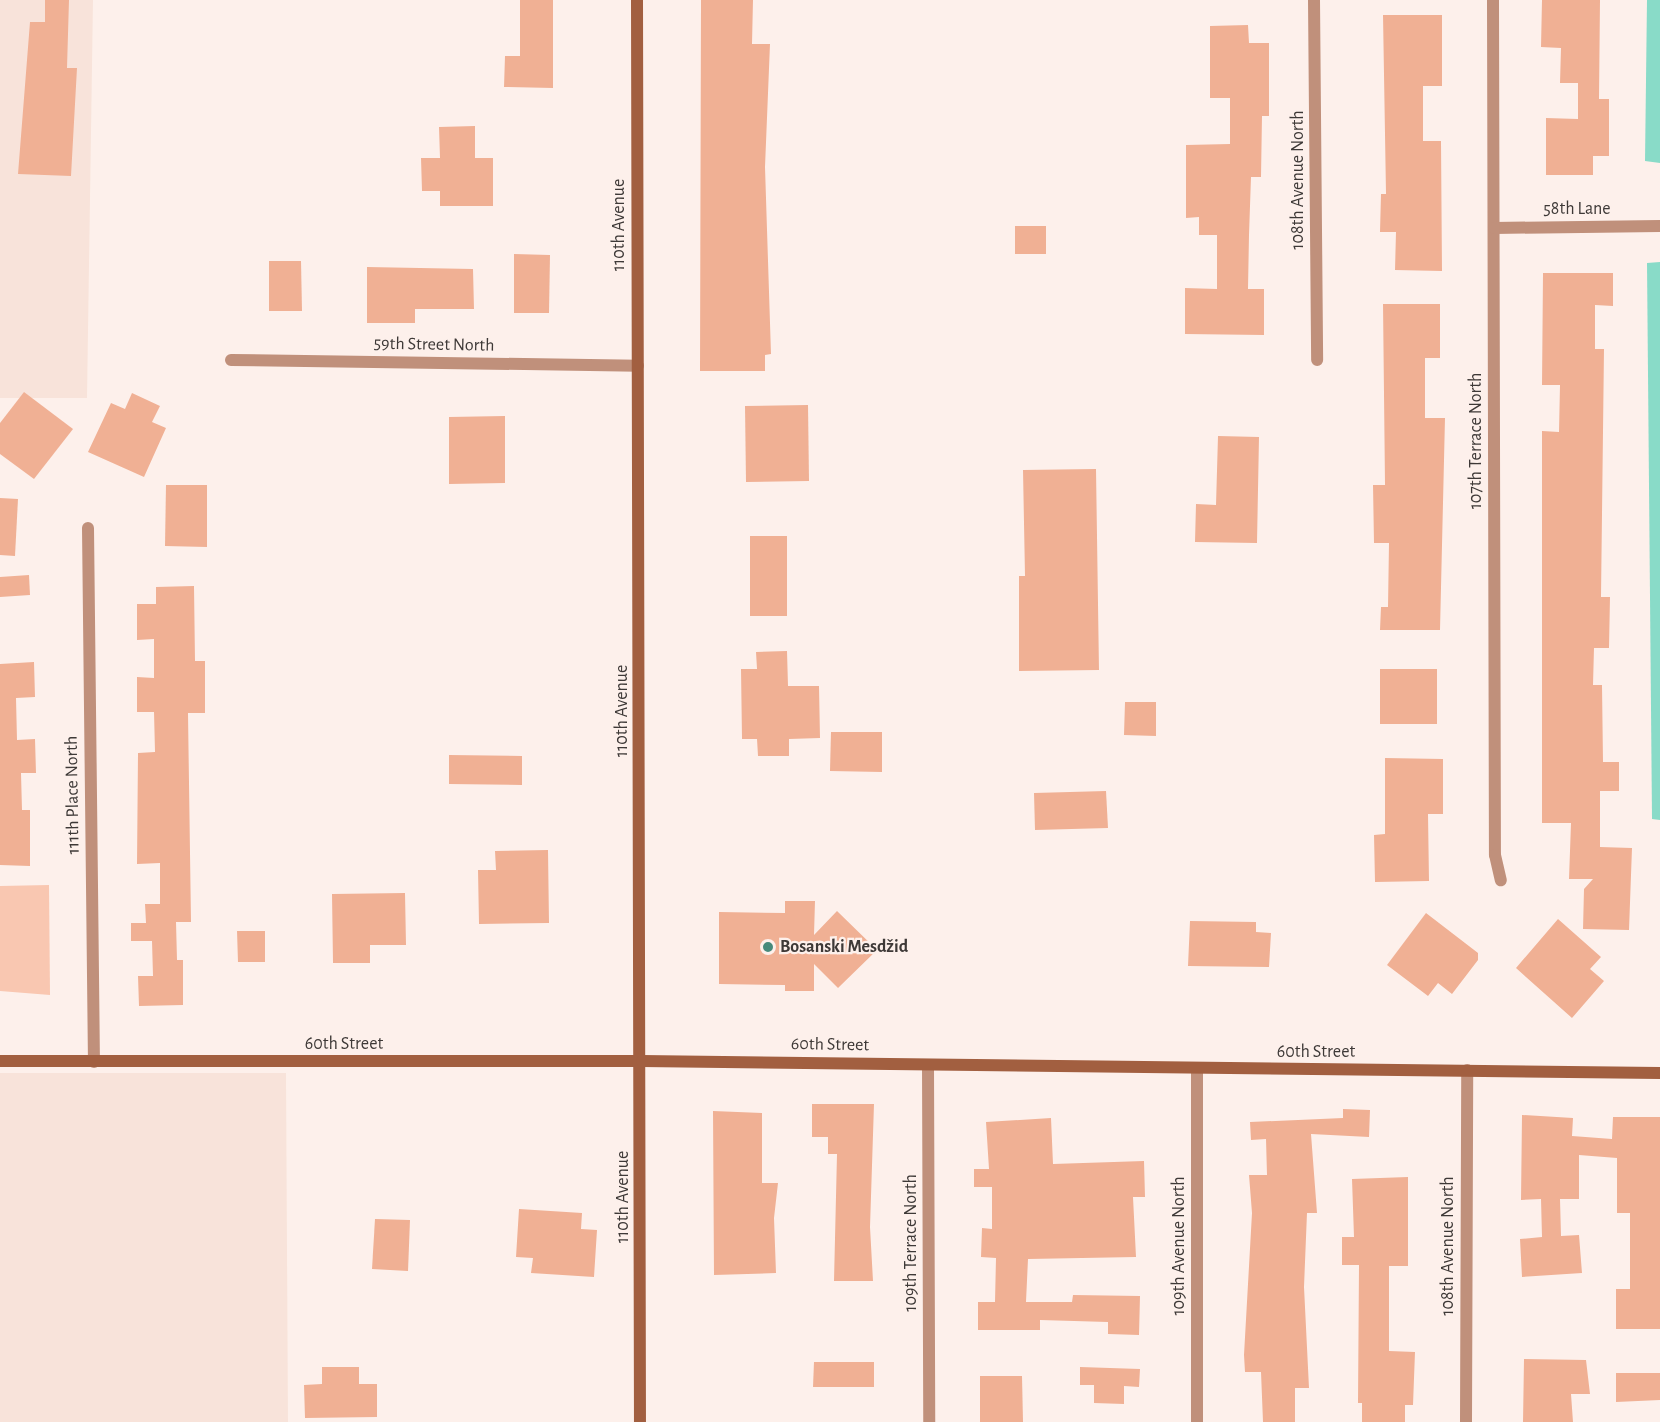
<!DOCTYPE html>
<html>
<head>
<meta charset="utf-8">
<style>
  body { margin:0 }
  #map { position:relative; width:1660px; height:1422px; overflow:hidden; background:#fdf0eb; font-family:"Alegreya Sans",sans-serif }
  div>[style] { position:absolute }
  .built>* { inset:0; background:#f8e3da }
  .green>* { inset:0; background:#f9c7b1 }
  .water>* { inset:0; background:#89dbc8 }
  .building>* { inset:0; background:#f0b094 }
  .street>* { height:12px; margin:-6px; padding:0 6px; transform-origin:6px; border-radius:6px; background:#c0907b }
  .secondary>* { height:12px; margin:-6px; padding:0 6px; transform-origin:6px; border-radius:6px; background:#a25f40 }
  .dots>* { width:16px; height:16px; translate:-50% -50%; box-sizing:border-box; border:3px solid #fdf0eb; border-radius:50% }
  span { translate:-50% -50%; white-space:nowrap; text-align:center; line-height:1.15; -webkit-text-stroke:4.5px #fdf0eb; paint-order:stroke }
  .street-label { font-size:18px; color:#3e3937 }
  .poi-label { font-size:18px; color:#3e3937; font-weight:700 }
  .left { translate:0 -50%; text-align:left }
</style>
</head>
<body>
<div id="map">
  <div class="built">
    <i style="clip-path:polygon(0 0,93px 0,87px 398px,0 398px)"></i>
    <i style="clip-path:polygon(0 1073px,286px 1073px,288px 1422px,0 1422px)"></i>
  </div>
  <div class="green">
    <i style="clip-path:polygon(49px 885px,50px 995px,0 991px,0 886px)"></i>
  </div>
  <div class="water">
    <i style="clip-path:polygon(1647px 0,1660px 0,1660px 163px,1645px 161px)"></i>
    <i style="clip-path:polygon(1660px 262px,1660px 820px,1652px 819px,1647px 263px)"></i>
  </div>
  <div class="building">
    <i style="clip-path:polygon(45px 0,69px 0,67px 68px,77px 68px,71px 176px,18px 174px,30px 22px,45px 22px)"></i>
    <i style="clip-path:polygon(520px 0,553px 0,553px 88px,504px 87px,505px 56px,520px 56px)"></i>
    <i style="clip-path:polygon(701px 0,753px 0,752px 44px,770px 44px,765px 167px,771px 354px,765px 355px,765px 371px,700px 371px)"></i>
    <i style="clip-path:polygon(1542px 0,1600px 0,1599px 99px,1609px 99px,1609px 156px,1593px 156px,1593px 175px,1546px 175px,1546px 118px,1578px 119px,1578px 83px,1560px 83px,1561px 48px,1541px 47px)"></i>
    <i style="clip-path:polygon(1383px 15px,1442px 15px,1442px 86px,1423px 86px,1423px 141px,1441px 141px,1442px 271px,1395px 270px,1396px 232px,1380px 232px,1381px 194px,1386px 194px)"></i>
    <i style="clip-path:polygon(1248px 25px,1249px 43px,1269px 43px,1269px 116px,1262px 116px,1261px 177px,1251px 177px,1249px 235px,1248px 289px,1264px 289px,1264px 335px,1185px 334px,1185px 288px,1217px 289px,1217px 235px,1199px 235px,1199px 217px,1186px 218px,1186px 145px,1230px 144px,1230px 98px,1210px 98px,1210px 26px)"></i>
    <i style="clip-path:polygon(475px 126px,475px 158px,493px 158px,493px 206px,440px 206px,440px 191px,422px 191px,421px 158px,440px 158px,439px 127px)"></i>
    <i style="clip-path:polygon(1015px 226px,1046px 226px,1046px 254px,1015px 254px)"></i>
    <i style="clip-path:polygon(514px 254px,550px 255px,549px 313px,514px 313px)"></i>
    <i style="clip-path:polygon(269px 261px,301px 261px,302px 311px,269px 311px)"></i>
    <i style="clip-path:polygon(367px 267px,473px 269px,474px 309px,415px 309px,415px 323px,367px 323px)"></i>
    <i style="clip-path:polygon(1543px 273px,1613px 273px,1613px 306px,1595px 305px,1595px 349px,1604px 349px,1601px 597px,1610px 597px,1609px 648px,1594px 648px,1593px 685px,1602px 685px,1603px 762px,1619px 762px,1619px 791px,1600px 791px,1600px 847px,1632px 848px,1629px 930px,1583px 929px,1584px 889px,1593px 879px,1569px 879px,1571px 823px,1542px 823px,1542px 431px,1559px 432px,1560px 385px,1542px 385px)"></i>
    <i style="clip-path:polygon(1383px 304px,1440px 304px,1440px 358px,1425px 358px,1425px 418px,1445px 418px,1440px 630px,1380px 630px,1381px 607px,1388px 607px,1389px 543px,1374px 543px,1373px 485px,1385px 485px)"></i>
    <i style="clip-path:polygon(24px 392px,73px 429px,34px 479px,0 454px,0 423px)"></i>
    <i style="clip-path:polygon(132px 393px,160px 406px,152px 422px,166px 428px,144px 477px,88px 452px,111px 403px,125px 409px)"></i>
    <i style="clip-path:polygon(808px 405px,809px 481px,746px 482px,745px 406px)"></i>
    <i style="clip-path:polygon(505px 416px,505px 483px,449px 484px,449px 417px)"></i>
    <i style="clip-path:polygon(1218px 436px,1259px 437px,1257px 543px,1195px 542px,1196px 504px,1216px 505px)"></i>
    <i style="clip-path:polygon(1096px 469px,1099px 670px,1019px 671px,1019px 576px,1025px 576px,1023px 470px)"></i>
    <i style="clip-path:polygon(166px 485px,207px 485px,207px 547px,165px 546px)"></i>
    <i style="clip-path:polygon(0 498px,18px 499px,15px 556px,0 555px)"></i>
    <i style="clip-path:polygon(750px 536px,787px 536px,787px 616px,750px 616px)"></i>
    <i style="clip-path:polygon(29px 575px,30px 595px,0 597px,0 577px)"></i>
    <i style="clip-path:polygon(194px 586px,195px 661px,205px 661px,205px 713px,188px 713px,191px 922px,176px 922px,177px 960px,183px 960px,183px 1005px,139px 1006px,138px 976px,153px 976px,152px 941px,131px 941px,131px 923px,146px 923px,145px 904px,160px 904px,160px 863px,137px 864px,138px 753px,155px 752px,154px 712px,137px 712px,137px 677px,154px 678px,154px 639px,137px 640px,137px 604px,156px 604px,156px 587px)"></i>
    <i style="clip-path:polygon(787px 651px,788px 686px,819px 686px,820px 738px,789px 739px,789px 756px,758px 756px,757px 739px,742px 739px,741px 669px,757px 669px,756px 652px)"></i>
    <i style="clip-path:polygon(34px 662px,35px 697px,16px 698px,17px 740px,35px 739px,36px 773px,21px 773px,22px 810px,30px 810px,30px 866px,0 865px,0 664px)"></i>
    <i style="clip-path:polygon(1380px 669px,1437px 669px,1437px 724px,1380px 724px)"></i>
    <i style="clip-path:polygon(1125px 702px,1156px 702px,1156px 736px,1124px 735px)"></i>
    <i style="clip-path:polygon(831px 732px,882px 732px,882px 772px,830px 771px)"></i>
    <i style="clip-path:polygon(449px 755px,522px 756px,522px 785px,449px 784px)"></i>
    <i style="clip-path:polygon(1385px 758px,1443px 759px,1443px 814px,1428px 814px,1429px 881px,1375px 882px,1374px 835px,1385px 834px)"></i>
    <i style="clip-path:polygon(1106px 791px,1108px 828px,1035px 830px,1034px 793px)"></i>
    <i style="clip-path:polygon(548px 850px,549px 923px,479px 924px,478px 870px,496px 870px,495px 851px)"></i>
    <i style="clip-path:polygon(405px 893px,406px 945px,370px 945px,370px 963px,333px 963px,332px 894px)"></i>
    <i style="clip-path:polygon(785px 901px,815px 901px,814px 935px,837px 911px,877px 950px,838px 988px,814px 964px,814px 991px,785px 991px,785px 985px,719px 984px,719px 912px,785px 913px)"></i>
    <i style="clip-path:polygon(1426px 913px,1478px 953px,1478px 960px,1452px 994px,1438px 983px,1428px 996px,1387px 965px)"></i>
    <i style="clip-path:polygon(1558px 919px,1601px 957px,1590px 969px,1604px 981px,1572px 1018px,1516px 968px)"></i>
    <i style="clip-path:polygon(1190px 921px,1256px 922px,1256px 932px,1271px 933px,1269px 967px,1188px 966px)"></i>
    <i style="clip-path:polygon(237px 931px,265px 931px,265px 962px,238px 962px)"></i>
    <i style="clip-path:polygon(812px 1104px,874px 1104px,870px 1227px,873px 1281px,834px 1281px,837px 1154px,828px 1154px,828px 1137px,812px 1137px)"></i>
    <i style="clip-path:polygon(1343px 1109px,1370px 1110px,1369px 1137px,1311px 1134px,1317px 1213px,1307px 1213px,1304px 1287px,1309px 1388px,1295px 1388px,1295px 1422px,1263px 1422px,1261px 1372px,1245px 1372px,1244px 1355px,1252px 1213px,1249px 1175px,1267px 1175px,1266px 1139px,1251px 1140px,1250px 1122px,1343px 1118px)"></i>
    <i style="clip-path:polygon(713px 1111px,762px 1113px,762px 1183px,778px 1183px,774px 1218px,776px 1273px,714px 1275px)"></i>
    <i style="clip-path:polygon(1522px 1115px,1573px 1118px,1572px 1136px,1612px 1139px,1613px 1117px,1660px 1117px,1660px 1329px,1616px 1329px,1616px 1289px,1630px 1289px,1630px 1213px,1617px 1213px,1617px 1158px,1579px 1155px,1579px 1199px,1560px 1199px,1561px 1236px,1579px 1235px,1582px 1273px,1522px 1277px,1520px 1239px,1542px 1237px,1541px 1199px,1521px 1200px)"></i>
    <i style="clip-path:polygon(1051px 1118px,1053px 1164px,1144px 1161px,1145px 1197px,1133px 1197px,1136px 1257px,1028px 1259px,1026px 1302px,1072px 1302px,1073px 1295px,1140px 1296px,1139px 1335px,1108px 1334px,1108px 1322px,1040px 1320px,1040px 1330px,978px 1330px,978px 1302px,995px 1302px,996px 1258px,981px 1257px,982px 1228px,992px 1229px,992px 1187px,974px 1187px,974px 1169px,989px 1169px,986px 1122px)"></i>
    <i style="clip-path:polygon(1408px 1177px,1408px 1266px,1389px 1266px,1389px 1351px,1415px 1352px,1413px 1405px,1405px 1405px,1405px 1422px,1362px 1422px,1362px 1403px,1358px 1403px,1359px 1265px,1342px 1265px,1342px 1237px,1354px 1237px,1352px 1179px)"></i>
    <i style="clip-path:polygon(519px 1209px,582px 1213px,581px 1229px,597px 1230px,594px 1277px,531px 1273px,533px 1258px,516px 1257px)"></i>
    <i style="clip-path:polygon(375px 1219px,410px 1220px,408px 1271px,372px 1269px)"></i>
    <i style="clip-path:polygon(1524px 1359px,1586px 1360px,1590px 1394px,1571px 1394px,1573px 1422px,1523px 1422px)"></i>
    <i style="clip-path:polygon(814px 1362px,874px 1362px,874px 1387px,813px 1387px)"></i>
    <i style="clip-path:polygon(322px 1367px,359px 1367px,359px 1384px,377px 1384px,377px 1417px,305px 1418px,304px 1385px,322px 1384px)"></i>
    <i style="clip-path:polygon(1080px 1367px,1140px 1369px,1139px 1387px,1124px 1386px,1124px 1404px,1094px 1403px,1094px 1385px,1080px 1385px)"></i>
    <i style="clip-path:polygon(1616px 1373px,1660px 1373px,1660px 1400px,1616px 1402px)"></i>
    <i style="clip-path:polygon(980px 1376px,1022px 1376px,1023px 1422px,980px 1422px)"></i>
  </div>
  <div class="street">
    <i style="left:1314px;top:0;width:360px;rotate:89.5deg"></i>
    <i style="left:1493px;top:0;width:855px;rotate:89.87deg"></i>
    <i style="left:1495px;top:855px;width:26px;rotate:77deg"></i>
    <i style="left:1494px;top:228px;width:166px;rotate:-0.7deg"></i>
    <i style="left:231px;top:360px;width:407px;rotate:0.8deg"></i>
    <i style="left:88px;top:528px;width:534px;rotate:89.36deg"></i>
    <i style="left:928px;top:1065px;width:357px;rotate:89.8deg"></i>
    <i style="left:1197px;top:1422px;width:352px;rotate:-90deg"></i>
    <i style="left:1466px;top:1422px;width:352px;rotate:-89.8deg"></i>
  </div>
  <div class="secondary">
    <i style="left:637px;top:0;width:1422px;rotate:89.88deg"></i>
    <i style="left:0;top:1061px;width:642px"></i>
    <i style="left:642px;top:1061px;width:1018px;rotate:0.68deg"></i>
  </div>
  <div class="dots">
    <i style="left:768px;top:947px;background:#478a7b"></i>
  </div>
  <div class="street-label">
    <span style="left:1298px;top:180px;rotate:-90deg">108th Avenue North</span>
    <span style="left:1577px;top:209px">58th Lane</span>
    <span style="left:619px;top:225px;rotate:-90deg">110th Avenue</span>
    <span style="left:434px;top:345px;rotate:1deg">59th Street North</span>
    <span style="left:1476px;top:441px;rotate:-90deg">107th Terrace North</span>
    <span style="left:622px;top:711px;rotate:-90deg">110th Avenue</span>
    <span style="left:73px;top:795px;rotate:-91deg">111th Place North</span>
    <span style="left:344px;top:1044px">60th Street</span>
    <span style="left:830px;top:1045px;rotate:1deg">60th Street</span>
    <span style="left:1316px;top:1052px">60th Street</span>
    <span style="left:623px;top:1197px;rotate:-90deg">110th Avenue</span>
    <span style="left:911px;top:1243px;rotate:-90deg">109th Terrace North</span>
    <span style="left:1179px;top:1246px;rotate:-90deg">109th Avenue North</span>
    <span style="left:1448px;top:1246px;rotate:-90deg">108th Avenue North</span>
  </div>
  <div class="poi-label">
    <span class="left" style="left:780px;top:947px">Bosanski Mesdžid</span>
  </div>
</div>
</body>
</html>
